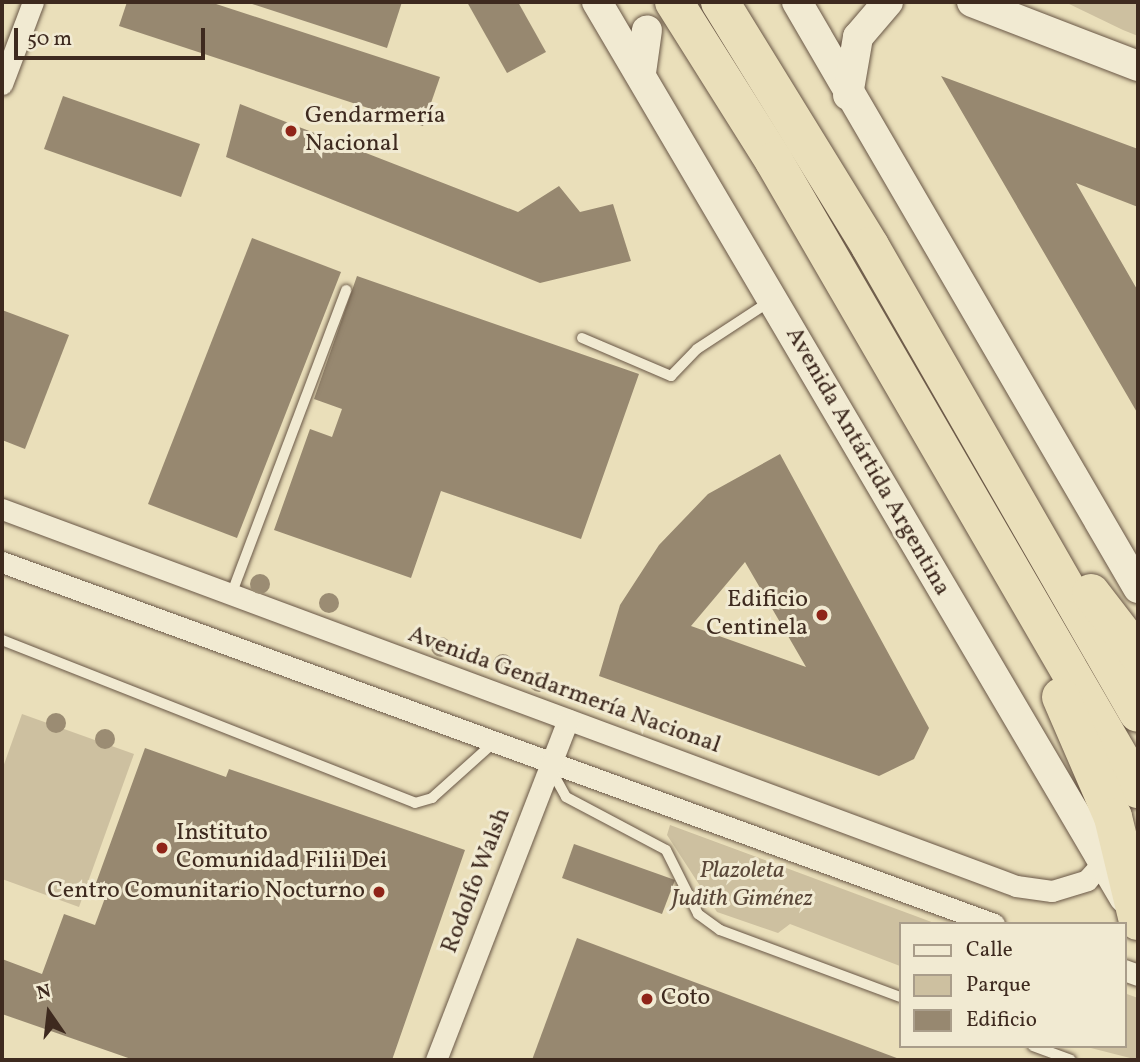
<!DOCTYPE html>
<html>
<head>
<meta charset="utf-8">
<style>
  body { margin:0 }
  #map { position:relative; width:1140px; height:1062px; overflow:hidden; background:#eadfba; font-family:Vollkorn,serif }
  div>[style] { position:absolute }
  .green>* { inset:0; background:#cdc0a0 }
  .building>* { inset:0; background:#978870 }
  .roads { filter:drop-shadow(0 0 2px #695746) drop-shadow(0 0 2px #695746) }
  .service>* { height:10px; margin:-5px; padding:0 5px; transform-origin:5px; border-radius:5px; background:#f1ead2 }
  .minor>* { height:21px; margin:-10.5px; padding:0 10.5px; transform-origin:10.5px; border-radius:10.5px; background:#f1ead2 }
  .secondary>* { height:30px; margin:-15px; padding:0 15px; transform-origin:15px; border-radius:15px; background:#f1ead2 }
  .motorway>* { height:38px; margin:-19px; padding:0 19px; transform-origin:19px; border-radius:19px; background:#eadfba }
  .trees>* { width:20px; height:20px; margin:-10px; border-radius:50%; background:#9b8c73 }
  .dots>* { width:19px; height:19px; translate:-50% -50%; box-sizing:border-box; border:4px solid #f1ead2; border-radius:50% }
  span { translate:-50% -50%; white-space:nowrap; text-align:center; line-height:1.15; -webkit-text-stroke:6px #f1ead2; paint-order:stroke }
  .poi-label { font-size:24px; color:#3e2a1f }
  .left { translate:0 -50%; text-align:left }
  .right { translate:-100% -50%; text-align:right }
  .street-label { font-size:24px; color:#3e2a1f }
  .park-label { font-size:24px; color:#5b4839; font-style:italic }
  .frame { position:absolute; inset:0; border:4px solid #3e2a1f; pointer-events:none }
  .legend { position:absolute; left:899px; top:922px; width:228px; height:126px; box-sizing:border-box; background:#f1ead2; border:2px solid #a99d8a; margin:0; padding:9px 12px; list-style:none; font-size:21px; color:#3e2a1f }
  .legend li { display:flex; align-items:center; gap:14px; height:35px }
  .legend b { width:35px; border:2px solid #a99d8a }
  .north { position:absolute; left:14px; top:978px; width:70px; height:70px; -webkit-text-stroke:5px #f1ead2; paint-order:stroke; rotate:346deg; font-size:19px; font-weight:700; line-height:28px; text-align:center; color:#3e2a1f }
  .north::after { content:''; display:block; margin:auto; width:24px; height:32px; background:#3e2a1f; clip-path:polygon(50% 0,100% 100%,50% 72%,0 100%) }
  .scale { position:absolute; left:14px; top:28px; width:191px; height:32px; box-sizing:border-box; border:4px solid #3e2a1f; border-top:0; padding-left:9px; font-size:21px; line-height:24px; white-space:nowrap; color:#3e2a1f; -webkit-text-stroke:5px #f1ead2; paint-order:stroke }
</style>
</head>
<body>
<div id="map">
  <div class="green">
    <i style="clip-path:polygon(1065px 2px,1138px 2px,1138px 36px,1123px 30px)"></i>
    <i style="clip-path:polygon(22px 714px,134px 754px,79px 907px,2px 879px,2px 770px)"></i>
    <i style="clip-path:polygon(670px 825px,937px 924px,900px 924px,900px 966px,790px 924px,778px 933px,717px 912px,667px 835px)"></i>
    <i style="clip-path:polygon(1124px 993px,1138px 998px,1138px 1060px,1083px 1046px,1124px 1046px)"></i>
  </div>
  <div class="building">
    <i style="clip-path:polygon(127px 2px,210px 2px,440px 77px,423px 126px,119px 26px)"></i>
    <i style="clip-path:polygon(246px 2px,402px 2px,387px 48px)"></i>
    <i style="clip-path:polygon(467px 2px,518px 2px,546px 52px,507px 73px)"></i>
    <i style="clip-path:polygon(941px 76px,1138px 149px,1138px 207px,1076px 183px,1138px 291px,1138px 414px)"></i>
    <i style="clip-path:polygon(63px 96px,200px 144px,181px 197px,44px 149px)"></i>
    <i style="clip-path:polygon(240px 104px,518px 212px,559px 186px,580px 212px,613px 204px,631px 261px,540px 283px,226px 157px)"></i>
    <i style="clip-path:polygon(252px 238px,341px 272px,237px 538px,148px 504px)"></i>
    <i style="clip-path:polygon(357px 276px,639px 374px,581px 539px,441px 491px,411px 578px,274px 530px,310px 429px,332px 437px,342px 409px,314px 399px)"></i>
    <i style="clip-path:polygon(2px 310px,69px 335px,25px 449px,2px 440px)"></i>
    <i style="clip-path:polygon(evenodd,780px 454px,929px 728px,914px 759px,879px 776px,599px 676px,620px 605px,659px 545px,708px 494px,780px 454px,745px 562px,806px 667px,691px 626px,745px 562px)"></i>
    <i style="clip-path:polygon(145px 748px,226px 777px,229px 769px,465px 850px,392px 1060px,134px 1060px,2px 1014px,2px 959px,42px 974px,64px 914px,95px 925px,109px 887px,96px 883px)"></i>
    <i style="clip-path:polygon(574px 844px,675px 880px,662px 914px,562px 878px)"></i>
    <i style="clip-path:polygon(577px 938px,902px 1060px,532px 1060px)"></i>
  </div>
  <div class="roads">
    <div class="service">
      <i style="left:582px;top:338px;width:97px;rotate:23.1deg"></i>
      <i style="left:671px;top:376px;width:37px;rotate:-46deg"></i>
      <i style="left:697px;top:349px;width:90px;rotate:-33.2deg"></i>
      <i style="left:231px;top:595px;width:326px;rotate:-69.3deg"></i>
      <i style="left:2px;top:640px;width:444px;rotate:21.5deg"></i>
      <i style="left:415px;top:803px;width:18px;rotate:-16deg"></i>
      <i style="left:432px;top:798px;width:79px;rotate:-41.9deg"></i>
      <i style="left:550px;top:768px;width:33px;rotate:61deg"></i>
      <i style="left:566px;top:797px;width:113px;rotate:27.9deg"></i>
      <i style="left:666px;top:850px;width:72px;rotate:63.4deg"></i>
      <i style="left:698px;top:914px;width:27px;rotate:36deg"></i>
      <i style="left:720px;top:930px;width:192px;rotate:20.4deg"></i>
      <i style="left:1033px;top:1046px;width:40px;rotate:20.2deg"></i>
    </div>
    <div class="minor">
      <i style="left:2px;top:84px;width:88px;rotate:-69.3deg"></i>
      <i style="left:2px;top:509px;width:1082px;rotate:20.39deg"></i>
      <i style="left:1016px;top:886px;width:36px;rotate:8deg"></i>
      <i style="left:1052px;top:891px;width:37px;rotate:-17deg"></i>
      <i style="left:1087px;top:880px;width:24px;rotate:-48deg"></i>
      <i style="left:2px;top:562px;width:1056px;rotate:20.05deg"></i>
      <i style="left:1124px;top:970px;width:15px;rotate:20deg"></i>
      <i style="left:436px;top:1060px;width:365px;rotate:-68.8deg"></i>
    </div>
    <div class="secondary">
      <i style="left:597px;top:2px;width:1039px;rotate:59.51deg"></i>
      <i style="left:797px;top:2px;width:678px;rotate:59.8deg"></i>
      <i style="left:972px;top:2px;width:178px;rotate:21.1deg"></i>
      <i style="left:641px;top:73px;width:43px;rotate:-82.1deg"></i>
      <i style="left:848px;top:95px;width:59px;rotate:-80.2deg"></i>
      <i style="left:858px;top:37px;width:46px;rotate:-49.4deg"></i>
    </div>
    <div class="motorway">
      <i style="left:674px;top:2px;width:188px;rotate:57.8deg"></i>
      <i style="left:774px;top:161px;width:726px;rotate:59.9deg"></i>
      <i style="left:720px;top:2px;width:286px;rotate:58.4deg"></i>
      <i style="left:870px;top:246px;width:538px;rotate:60.15deg"></i>
      <i style="left:1091px;top:593px;width:77px;rotate:52.4deg"></i>
      <i style="left:1061px;top:697px;width:131px;rotate:66.6deg"></i>
      <i style="left:1113px;top:817px;width:107px;rotate:76.5deg"></i>
    </div>
  </div>
  <div class="trees">
    <i style="left:260px;top:584px"></i>
    <i style="left:329px;top:603px"></i>
    <i style="left:441px;top:647px"></i>
    <i style="left:503px;top:664px"></i>
    <i style="left:539px;top:682px"></i>
    <i style="left:56px;top:723px"></i>
    <i style="left:105px;top:739px"></i>
  </div>
  <div class="dots">
    <i style="left:291px;top:131px;background:#8f2418"></i>
    <i style="left:822px;top:615px;background:#8f2418"></i>
    <i style="left:162px;top:848px;background:#8f2418"></i>
    <i style="left:379px;top:892px;background:#8f2418"></i>
    <i style="left:647px;top:999px;background:#8f2418"></i>
  </div>
  <div class="poi-label">
    <span class="left" style="left:305px;top:131px">Gendarmería<br>Nacional</span>
    <span class="right" style="left:808px;top:615px">Edificio<br>Centinela</span>
    <span class="left" style="left:176px;top:848px">Instituto<br>Comunidad Filii Dei</span>
    <span class="right" style="left:365px;top:892px">Centro Comunitario Nocturno</span>
    <span class="left" style="left:661px;top:999px">Coto</span>
  </div>
  <div class="street-label">
    <span style="left:867px;top:462px;rotate:60deg">Avenida Antártida Argentina</span>
    <span style="left:564px;top:691px;rotate:20deg">Avenida Gendarmería Nacional</span>
    <span style="left:477px;top:881px;rotate:-69deg">Rodolfo Walsh</span>
  </div>
  <div class="park-label">
    <span style="left:742px;top:886px">Plazoleta<br>Judith Giménez</span>
  </div>
  <div class="frame"></div>
  <ul class="legend">
  <li><b style="height:9px;background:#f1ead2"></b>Calle</li>
  <li><b style="height:19px;background:#cdc0a0"></b>Parque</li>
  <li><b style="height:19px;background:#978870"></b>Edificio</li>
  </ul>
  <div class="north">N</div>
  <div class="scale">50 m</div>
</div>
</body>
</html>
